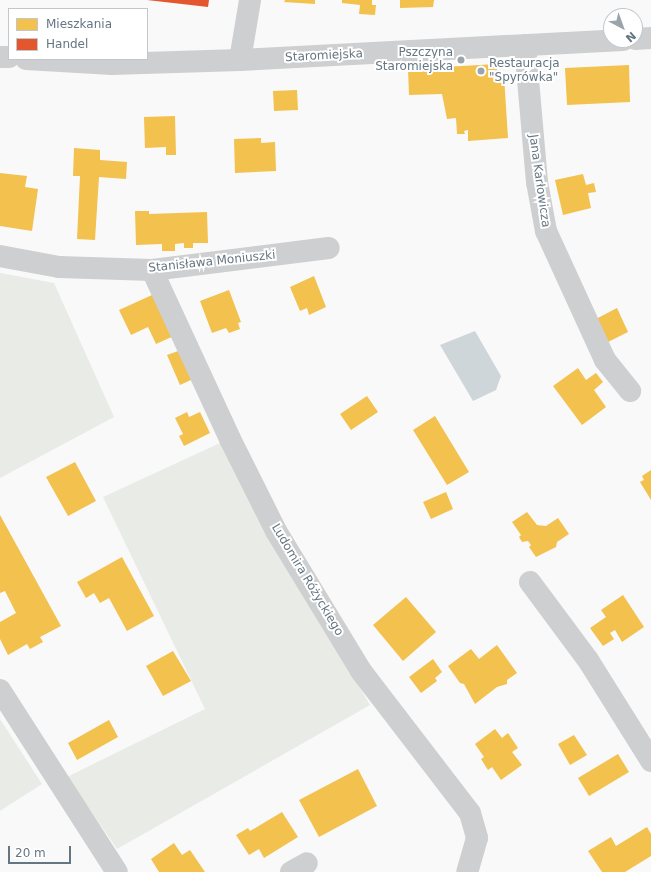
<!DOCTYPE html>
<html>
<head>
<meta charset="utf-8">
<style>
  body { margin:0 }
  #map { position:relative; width:651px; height:872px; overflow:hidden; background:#f9f9f9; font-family:"DejaVu Sans",sans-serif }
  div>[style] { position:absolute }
  .green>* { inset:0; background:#e8ebe6 }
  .water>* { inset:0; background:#ced6d9 }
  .homes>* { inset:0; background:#f2c14e }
  .shops>* { inset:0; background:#e4572e }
  .minor>* { height:22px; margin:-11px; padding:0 11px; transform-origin:11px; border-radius:11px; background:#cecfd0 }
  .dots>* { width:11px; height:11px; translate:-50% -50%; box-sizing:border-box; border:2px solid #fff; border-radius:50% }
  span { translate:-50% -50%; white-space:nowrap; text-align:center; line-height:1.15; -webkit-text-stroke:4px #fff; paint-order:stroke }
  .poi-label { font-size:12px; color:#657683 }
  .right { translate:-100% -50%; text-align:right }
  .left { translate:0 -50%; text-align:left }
  .street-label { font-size:12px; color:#657683 }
  .legend { position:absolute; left:8px; top:8px; width:140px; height:52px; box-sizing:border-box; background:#fff; border:1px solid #c1c8cd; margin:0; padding:5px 7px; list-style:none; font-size:12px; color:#657683 }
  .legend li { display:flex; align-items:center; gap:8px; height:20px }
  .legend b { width:20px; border:1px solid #c1c8cd }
  .north { position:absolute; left:603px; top:8px; width:40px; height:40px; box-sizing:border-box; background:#fff; border:1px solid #c1c8cd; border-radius:50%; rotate:139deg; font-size:11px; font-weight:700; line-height:16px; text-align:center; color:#657683 }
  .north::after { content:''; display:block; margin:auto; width:14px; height:18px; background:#99a4ac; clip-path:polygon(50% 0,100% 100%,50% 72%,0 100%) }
  .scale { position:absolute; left:8px; top:846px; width:63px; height:18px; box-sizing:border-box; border:2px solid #657683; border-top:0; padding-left:5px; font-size:12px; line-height:14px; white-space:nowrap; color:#657683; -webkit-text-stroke:3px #fff; paint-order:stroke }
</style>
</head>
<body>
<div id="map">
  <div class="green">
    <i style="clip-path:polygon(0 273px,54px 283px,114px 417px,0 478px)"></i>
    <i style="clip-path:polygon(220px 443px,370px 705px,117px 849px,67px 777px,205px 709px,103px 497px)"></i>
    <i style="clip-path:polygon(0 719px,42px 784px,0 811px)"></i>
  </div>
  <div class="water">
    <i style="clip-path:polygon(475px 331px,501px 376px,496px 390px,473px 401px,440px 345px)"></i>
  </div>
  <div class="homes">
    <i style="clip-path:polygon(285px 0,315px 0,315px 4px,284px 2px)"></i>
    <i style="clip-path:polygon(342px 0,372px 0,372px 5px,376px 5px,375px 15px,359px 14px,360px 5px,342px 3px)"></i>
    <i style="clip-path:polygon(400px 0,434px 0,433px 7px,400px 8px)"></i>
    <i style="clip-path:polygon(497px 64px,497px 76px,504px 76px,508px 138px,468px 141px,468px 130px,464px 131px,465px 134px,457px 134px,456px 118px,447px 119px,442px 94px,409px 95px,408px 69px)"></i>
    <i style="clip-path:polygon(629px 65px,630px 102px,567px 105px,565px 68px)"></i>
    <i style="clip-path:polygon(297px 90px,298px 110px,274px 111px,273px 91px)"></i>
    <i style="clip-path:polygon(175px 116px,176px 155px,166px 155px,166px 147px,145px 148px,144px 117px)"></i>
    <i style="clip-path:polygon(261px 138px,261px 143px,275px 142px,276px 171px,235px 173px,234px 139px)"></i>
    <i style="clip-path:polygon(74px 148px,100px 150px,100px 160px,127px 162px,126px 179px,99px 177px,95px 240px,77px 239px,80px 176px,73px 176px)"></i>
    <i style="clip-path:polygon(0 173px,27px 176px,25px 187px,38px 189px,32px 231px,0 226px)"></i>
    <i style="clip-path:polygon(583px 174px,586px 185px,594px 183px,596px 192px,588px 193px,591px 208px,563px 215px,555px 180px)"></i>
    <i style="clip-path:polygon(135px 211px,149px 211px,149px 214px,207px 212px,208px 243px,193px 243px,193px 248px,184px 248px,184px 243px,175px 244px,175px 251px,162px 251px,162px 244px,136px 245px)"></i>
    <i style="clip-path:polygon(314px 276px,326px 307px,309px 315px,307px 308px,300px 311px,290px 287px)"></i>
    <i style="clip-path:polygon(229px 290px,241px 322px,238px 323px,240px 329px,229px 333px,226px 328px,212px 333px,200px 301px)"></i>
    <i style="clip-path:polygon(152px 295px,176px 335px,156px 344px,148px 327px,131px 335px,119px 310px)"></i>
    <i style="clip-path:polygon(617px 308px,628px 332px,608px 342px,596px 319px)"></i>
    <i style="clip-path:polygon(181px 350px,193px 379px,180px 385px,167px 355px)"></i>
    <i style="clip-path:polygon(578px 368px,586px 380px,596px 373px,603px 382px,594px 390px,606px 407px,582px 425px,553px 386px)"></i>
    <i style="clip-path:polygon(367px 396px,378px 412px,351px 430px,340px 414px)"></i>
    <i style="clip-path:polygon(187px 412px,189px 417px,200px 412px,210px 433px,184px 446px,179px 436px,183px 434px,175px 418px)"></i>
    <i style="clip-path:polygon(435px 416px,469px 472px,447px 485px,413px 430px)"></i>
    <i style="clip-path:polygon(75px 462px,96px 501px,68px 516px,46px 477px)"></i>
    <i style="clip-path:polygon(651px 470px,651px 500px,640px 482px,644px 480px,642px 476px)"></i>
    <i style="clip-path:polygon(446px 492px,453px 509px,431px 519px,423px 502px)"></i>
    <i style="clip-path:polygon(527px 512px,537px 525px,546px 526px,558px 518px,569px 534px,557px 542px,556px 547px,536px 557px,529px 547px,531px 545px,528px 541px,522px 542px,519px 537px,521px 535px,512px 522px)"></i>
    <i style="clip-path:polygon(0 515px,61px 626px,40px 637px,43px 642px,30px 649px,27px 644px,8px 655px,0 639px,0 622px,16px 613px,5px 591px,0 593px)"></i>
    <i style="clip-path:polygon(122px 557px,154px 616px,127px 631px,109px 598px,100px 603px,94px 593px,86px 598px,77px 582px)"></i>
    <i style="clip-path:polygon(623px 595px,644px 627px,622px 642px,615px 630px,610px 633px,614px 639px,603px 646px,590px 628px,606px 617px,601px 610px)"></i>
    <i style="clip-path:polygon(406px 597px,436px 632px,403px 661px,373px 625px)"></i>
    <i style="clip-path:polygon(497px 645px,517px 673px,507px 680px,507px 684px,497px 687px,475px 704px,464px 684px,460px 683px,448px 666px,471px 649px,479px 659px)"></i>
    <i style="clip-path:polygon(173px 651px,191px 681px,163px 696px,146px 666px)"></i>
    <i style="clip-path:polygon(433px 659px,442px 672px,435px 678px,437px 681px,421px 693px,409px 677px)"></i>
    <i style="clip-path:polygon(109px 720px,118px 737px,77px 760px,68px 743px)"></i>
    <i style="clip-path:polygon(495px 729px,502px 738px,508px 733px,518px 748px,512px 752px,522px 765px,501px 780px,492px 767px,488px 770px,481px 759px,484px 757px,475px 744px)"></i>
    <i style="clip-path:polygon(574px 735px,587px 755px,570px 765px,558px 744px)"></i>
    <i style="clip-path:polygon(618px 754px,629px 772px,589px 796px,578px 778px)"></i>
    <i style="clip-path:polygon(358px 769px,377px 806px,319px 837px,299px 800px)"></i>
    <i style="clip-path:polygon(282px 812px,298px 837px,264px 858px,259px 849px,249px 855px,236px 835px,248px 828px,250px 831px)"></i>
    <i style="clip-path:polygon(647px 827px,651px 834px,651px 856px,625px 872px,602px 872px,588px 851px,611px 837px,616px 846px)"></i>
    <i style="clip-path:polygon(174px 843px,182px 855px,190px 850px,205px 872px,159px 872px,151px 859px)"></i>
  </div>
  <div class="shops">
    <i style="clip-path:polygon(147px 0,209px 0,208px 7px)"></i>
  </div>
  <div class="minor">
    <i style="left:635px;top:39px;width:16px;rotate:-4deg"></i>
    <i style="left:525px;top:45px;width:138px;rotate:85deg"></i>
    <i style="left:537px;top:182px;width:50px;rotate:79.6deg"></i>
    <i style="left:546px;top:231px;width:142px;rotate:65.4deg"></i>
    <i style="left:605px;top:360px;width:40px;rotate:51deg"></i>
    <i style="left:0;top:57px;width:9px"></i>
    <i style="left:26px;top:59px;width:86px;rotate:3.3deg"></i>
    <i style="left:112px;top:64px;width:128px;rotate:-1.8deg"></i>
    <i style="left:240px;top:60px;width:384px;rotate:-3deg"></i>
    <i style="left:240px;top:60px;width:61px;rotate:-80.5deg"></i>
    <i style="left:0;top:256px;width:60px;rotate:10.6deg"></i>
    <i style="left:59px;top:267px;width:93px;rotate:1.8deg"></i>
    <i style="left:152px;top:270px;width:178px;rotate:-7.1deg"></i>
    <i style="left:152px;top:270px;width:186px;rotate:65.2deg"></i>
    <i style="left:230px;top:439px;width:103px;rotate:63.4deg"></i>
    <i style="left:276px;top:531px;width:164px;rotate:58.7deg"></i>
    <i style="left:361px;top:671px;width:179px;rotate:52.5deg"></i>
    <i style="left:470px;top:813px;width:26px;rotate:74deg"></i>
    <i style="left:477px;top:838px;width:35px;rotate:106deg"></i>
    <i style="left:530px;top:582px;width:97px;rotate:53.4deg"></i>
    <i style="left:588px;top:660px;width:119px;rotate:58deg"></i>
    <i style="left:0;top:690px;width:216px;rotate:57.3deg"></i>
    <i style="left:291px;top:872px;width:18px;rotate:-29deg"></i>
  </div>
  <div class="dots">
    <i style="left:461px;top:60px;background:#99a4ac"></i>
    <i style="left:481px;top:71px;background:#99a4ac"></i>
  </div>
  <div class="poi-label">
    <span class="right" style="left:453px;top:60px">Pszczyna<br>Staromiejska</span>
    <span class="left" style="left:489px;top:71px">Restauracja<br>"Spyrówka"</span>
  </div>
  <div class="street-label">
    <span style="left:324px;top:56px;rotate:-3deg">Staromiejska</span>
    <span style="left:539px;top:181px;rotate:82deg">Jana Karłowicza</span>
    <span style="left:212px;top:262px;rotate:-6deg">Stanisława Moniuszki</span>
    <span style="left:307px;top:580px;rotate:59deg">Ludomira Różyckiego</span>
  </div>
  <ul class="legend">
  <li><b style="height:11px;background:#f2c14e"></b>Mieszkania</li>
  <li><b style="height:11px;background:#e4572e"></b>Handel</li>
  </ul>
  <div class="north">N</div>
  <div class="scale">20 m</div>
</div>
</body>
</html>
